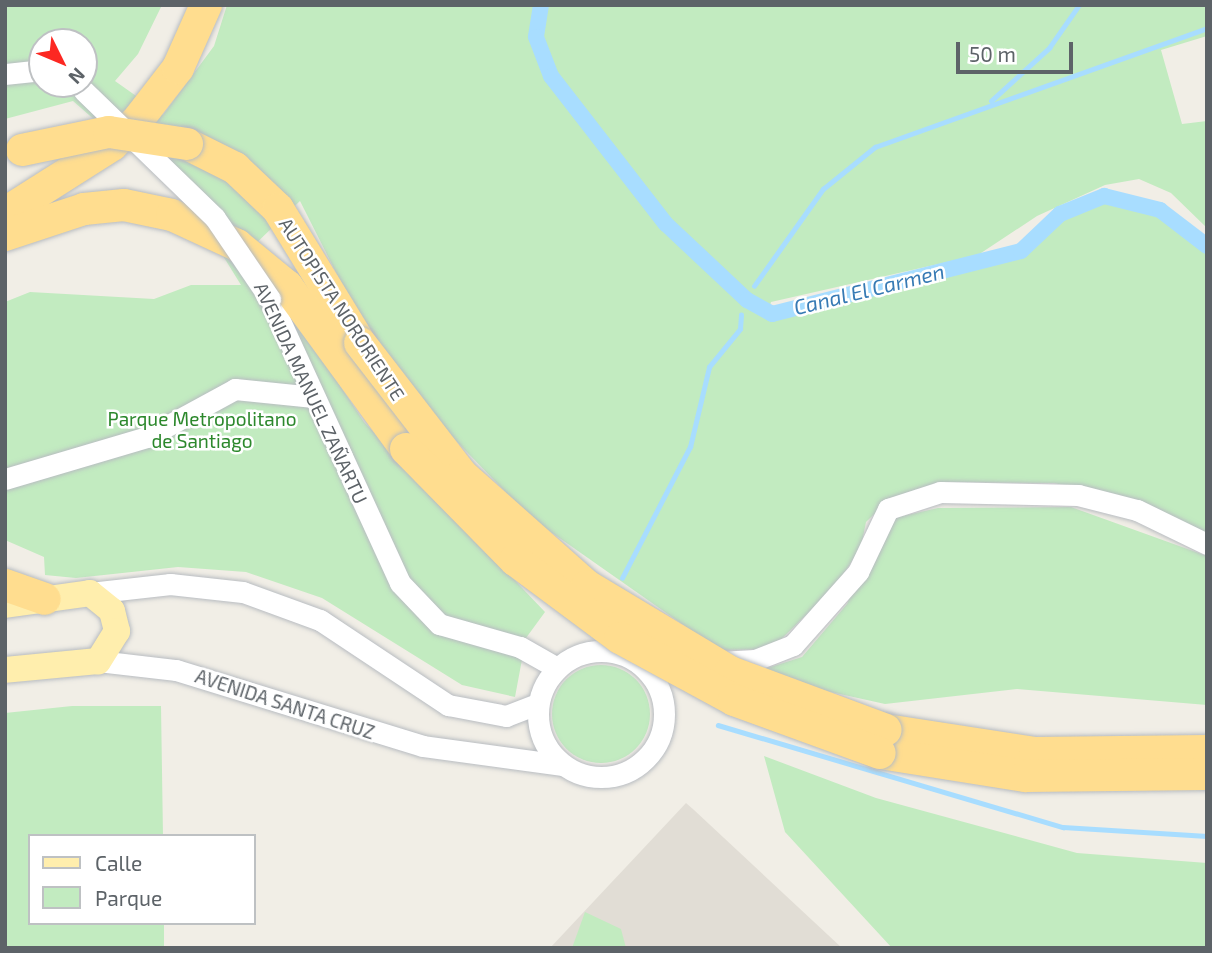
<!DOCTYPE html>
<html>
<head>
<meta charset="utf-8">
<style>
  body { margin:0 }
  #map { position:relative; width:1212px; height:953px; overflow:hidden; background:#f1eee6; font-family:"Exo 2",sans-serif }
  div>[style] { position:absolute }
  .education>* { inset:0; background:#e1ddd5 }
  .green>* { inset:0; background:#c2ebc0 }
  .round { border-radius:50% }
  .stream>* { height:4.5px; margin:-2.25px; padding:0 2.25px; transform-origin:2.25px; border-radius:2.25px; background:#a8ddff }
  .canal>* { height:16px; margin:-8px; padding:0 8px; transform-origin:8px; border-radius:8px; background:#a8ddff }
  .roads { filter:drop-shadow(0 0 2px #b8bcc1) drop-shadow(0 0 2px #b8bcc1) }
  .minor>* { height:21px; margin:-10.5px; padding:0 10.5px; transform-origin:10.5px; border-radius:10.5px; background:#fff }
  .minor>.ring { margin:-10.5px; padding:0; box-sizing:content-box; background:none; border:21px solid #fff; border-radius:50% }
  .major>* { height:26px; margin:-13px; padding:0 13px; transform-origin:13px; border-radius:13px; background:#ffeead }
  .highway>* { height:32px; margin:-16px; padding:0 16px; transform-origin:16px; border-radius:16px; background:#ffdd8f }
  .bridges { filter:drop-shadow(0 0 2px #b8bcc1) drop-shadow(0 0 2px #b8bcc1) }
  .minor-bridge>* { height:21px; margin:-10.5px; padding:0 10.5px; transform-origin:10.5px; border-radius:10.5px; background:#fff }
  .highway-bridge>* { height:32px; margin:-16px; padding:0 16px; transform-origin:16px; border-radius:16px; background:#ffdd8f }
  span { translate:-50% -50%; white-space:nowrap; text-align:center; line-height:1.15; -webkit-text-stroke:5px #fff; paint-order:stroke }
  .street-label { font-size:19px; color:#5d6368 }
  .park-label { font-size:19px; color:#2c882c }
  .water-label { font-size:21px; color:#367ab4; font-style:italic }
  .frame { position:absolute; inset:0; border:7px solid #5d6368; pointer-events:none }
  .legend { position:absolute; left:28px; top:834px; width:228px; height:91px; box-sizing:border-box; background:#fff; border:2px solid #bec1c3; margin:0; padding:9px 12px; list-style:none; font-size:21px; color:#5d6368 }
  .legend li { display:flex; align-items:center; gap:14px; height:35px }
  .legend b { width:35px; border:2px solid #bec1c3 }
  .north { position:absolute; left:28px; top:28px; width:70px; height:70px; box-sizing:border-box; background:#fff; border:2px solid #bec1c3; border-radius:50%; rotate:133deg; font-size:19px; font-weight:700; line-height:28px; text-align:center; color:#5d6368 }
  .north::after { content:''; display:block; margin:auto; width:24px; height:32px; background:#fc2822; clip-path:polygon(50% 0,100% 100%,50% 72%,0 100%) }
  .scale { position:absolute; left:956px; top:42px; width:117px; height:32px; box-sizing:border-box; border:4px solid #5d6368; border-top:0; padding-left:9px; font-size:21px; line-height:24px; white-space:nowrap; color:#5d6368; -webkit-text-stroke:5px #fff; paint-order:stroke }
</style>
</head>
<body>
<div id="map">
  <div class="education">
    <i style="clip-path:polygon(686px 803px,694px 810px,842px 948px,550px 948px)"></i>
  </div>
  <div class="green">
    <i style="clip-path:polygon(evenodd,5px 5px,162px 5px,138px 54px,115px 81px,163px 115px,214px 46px,227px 5px,1207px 5px,1207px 36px,1161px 50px,1182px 124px,1207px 121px,1207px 228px,1171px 193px,1139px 179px,1105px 185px,1037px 216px,978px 255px,771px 302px,767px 317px,796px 316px,844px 297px,1024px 255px,1063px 218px,1104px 201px,1158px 215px,1207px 253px,1207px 535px,1133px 500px,1054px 483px,943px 482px,891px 498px,866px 522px,861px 547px,835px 587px,771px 649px,719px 650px,531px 518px,430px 414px,358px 316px,300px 201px,250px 249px,364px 422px,545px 612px,526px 638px,515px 697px,462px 685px,322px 598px,246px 572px,178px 567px,76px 578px,45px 575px,44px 557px,5px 540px,5px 302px,30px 292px,154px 299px,191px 285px,241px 285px,191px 204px,73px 101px,5px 119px,5px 5px,42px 42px,84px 42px,84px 84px,42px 84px,42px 42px)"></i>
    <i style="clip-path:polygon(1071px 507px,1207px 556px,1207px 705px,1017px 689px,885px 704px,749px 674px,802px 657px,847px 604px,885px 520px,938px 508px)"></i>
    <i class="round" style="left:552px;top:665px;width:98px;height:98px"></i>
    <i style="clip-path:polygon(72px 706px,161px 706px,163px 836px,30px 836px,30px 923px,164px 923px,164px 948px,5px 948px,5px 713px)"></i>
    <i style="clip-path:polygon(764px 756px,876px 798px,1077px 853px,1207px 863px,1207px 948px,892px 948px,785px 832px)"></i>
    <i style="clip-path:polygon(585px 912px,621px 929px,626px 948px,572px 948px)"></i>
  </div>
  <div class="stream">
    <i style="left:991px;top:101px;width:79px;rotate:-42.4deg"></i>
    <i style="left:1049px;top:48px;width:52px;rotate:-55.1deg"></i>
    <i style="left:754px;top:286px;width:119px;rotate:-54.6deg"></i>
    <i style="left:823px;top:189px;width:67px;rotate:-38.9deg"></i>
    <i style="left:875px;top:147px;width:353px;rotate:-19.7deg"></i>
    <i style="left:622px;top:578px;width:148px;rotate:-62.6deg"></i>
    <i style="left:690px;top:447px;width:82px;rotate:-76.6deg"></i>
    <i style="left:709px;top:367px;width:49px;rotate:-50.8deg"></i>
    <i style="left:740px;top:329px;width:14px;rotate:-86deg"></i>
    <i style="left:718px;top:725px;width:360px;rotate:16.5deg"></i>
    <i style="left:1063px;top:827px;width:144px;rotate:3.6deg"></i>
  </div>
  <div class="canal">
    <i style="left:541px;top:5px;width:32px;rotate:99deg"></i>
    <i style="left:536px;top:37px;width:42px;rotate:69deg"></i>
    <i style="left:551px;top:76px;width:187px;rotate:52.2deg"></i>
    <i style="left:666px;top:224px;width:111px;rotate:43.2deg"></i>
    <i style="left:747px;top:300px;width:29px;rotate:29deg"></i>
    <i style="left:772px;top:314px;width:257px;rotate:-14.2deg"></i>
    <i style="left:1021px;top:251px;width:54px;rotate:-43.5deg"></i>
    <i style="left:1060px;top:214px;width:48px;rotate:-22.2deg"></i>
    <i style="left:1104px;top:196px;width:58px;rotate:14deg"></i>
    <i style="left:1160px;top:210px;width:59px;rotate:37.5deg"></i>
  </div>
  <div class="roads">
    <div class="minor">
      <i style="left:5px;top:74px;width:37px;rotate:-6deg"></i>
      <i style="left:270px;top:299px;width:312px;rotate:65.4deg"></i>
      <i style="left:400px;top:583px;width:57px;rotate:46.4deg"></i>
      <i style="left:439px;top:624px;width:84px;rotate:15.9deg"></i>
      <i style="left:520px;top:647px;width:43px;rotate:29.6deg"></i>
      <i style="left:5px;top:479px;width:148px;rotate:-16.5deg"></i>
      <i style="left:147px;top:437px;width:100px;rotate:-28.6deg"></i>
      <i style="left:235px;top:389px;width:79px;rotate:5.8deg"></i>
      <i style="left:90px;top:593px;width:81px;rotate:-6.4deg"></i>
      <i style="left:170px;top:584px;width:73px;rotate:6.3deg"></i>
      <i style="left:243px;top:592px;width:82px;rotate:20deg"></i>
      <i style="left:320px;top:620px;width:154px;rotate:33.6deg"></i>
      <i style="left:448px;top:705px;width:59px;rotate:10.7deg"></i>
      <i style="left:506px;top:716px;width:34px;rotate:-21deg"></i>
      <i class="ring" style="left:538px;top:651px;width:105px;height:105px"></i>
      <i style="left:98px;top:661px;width:79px;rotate:6.6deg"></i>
      <i style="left:176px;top:670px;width:258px;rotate:17.1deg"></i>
      <i style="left:423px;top:746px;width:140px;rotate:7.8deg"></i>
      <i style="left:718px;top:662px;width:37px;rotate:-3deg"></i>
      <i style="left:755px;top:660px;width:41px;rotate:-21.5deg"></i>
      <i style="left:793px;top:645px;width:98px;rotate:-48.3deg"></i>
      <i style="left:858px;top:572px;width:70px;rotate:-64.5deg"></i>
      <i style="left:888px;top:509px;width:55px;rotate:-18.1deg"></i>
      <i style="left:940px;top:492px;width:138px;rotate:1.2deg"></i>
      <i style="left:1078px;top:495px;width:61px;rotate:14.3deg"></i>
      <i style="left:1137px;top:510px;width:78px;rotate:25.9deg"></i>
    </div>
    <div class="major">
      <i style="left:5px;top:605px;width:86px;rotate:-8deg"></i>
      <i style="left:90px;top:593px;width:28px;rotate:39deg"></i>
      <i style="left:112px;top:611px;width:21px;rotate:76deg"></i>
      <i style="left:117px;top:631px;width:36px;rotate:122deg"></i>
      <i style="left:98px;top:661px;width:93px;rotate:174.5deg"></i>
    </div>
    <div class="highway">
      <i style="left:187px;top:144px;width:54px;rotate:26.6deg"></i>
      <i style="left:235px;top:168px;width:59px;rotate:43.6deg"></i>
      <i style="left:278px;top:209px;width:157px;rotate:58.5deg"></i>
      <i style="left:5px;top:213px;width:127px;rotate:-32.4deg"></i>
      <i style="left:112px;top:145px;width:35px;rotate:-44deg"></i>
      <i style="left:137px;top:121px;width:67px;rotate:-52.3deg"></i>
      <i style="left:178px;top:68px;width:69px;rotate:-66deg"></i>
      <i style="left:5px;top:235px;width:83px;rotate:-18.2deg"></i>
      <i style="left:84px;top:209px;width:40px;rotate:-5.7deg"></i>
      <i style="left:124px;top:205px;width:49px;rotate:11.8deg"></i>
      <i style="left:172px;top:215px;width:72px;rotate:24.8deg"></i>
      <i style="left:237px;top:245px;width:65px;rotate:39.4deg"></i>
      <i style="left:287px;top:286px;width:202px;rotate:53.9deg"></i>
      <i style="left:5px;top:585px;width:42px;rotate:19.3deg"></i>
      <i style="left:886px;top:730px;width:151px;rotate:8.8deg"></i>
      <i style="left:1035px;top:753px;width:172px;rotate:-0.7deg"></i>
      <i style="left:880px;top:753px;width:148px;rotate:9deg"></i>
      <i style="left:1026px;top:776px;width:181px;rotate:-0.6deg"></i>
    </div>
  </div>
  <div class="bridges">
    <div class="minor-bridge">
      <i style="left:84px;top:91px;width:182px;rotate:44.1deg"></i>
      <i style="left:215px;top:218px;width:98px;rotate:55.8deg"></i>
    </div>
    <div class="highway-bridge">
      <i style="left:22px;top:150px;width:89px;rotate:-11.7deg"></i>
      <i style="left:109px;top:132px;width:79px;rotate:8.7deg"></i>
      <i style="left:360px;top:343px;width:167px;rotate:52.3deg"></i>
      <i style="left:462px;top:475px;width:167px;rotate:41.6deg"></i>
      <i style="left:587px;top:586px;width:167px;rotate:31deg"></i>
      <i style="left:730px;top:672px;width:166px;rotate:20.4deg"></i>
      <i style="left:406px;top:449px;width:156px;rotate:45.5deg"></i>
      <i style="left:515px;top:560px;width:131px;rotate:36.6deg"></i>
      <i style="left:620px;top:638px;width:130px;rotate:28.5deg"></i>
      <i style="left:734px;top:700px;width:155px;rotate:20deg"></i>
    </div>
  </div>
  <div class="street-label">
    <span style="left:342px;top:309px;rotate:57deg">AUTOPISTA NORORIENTE</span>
    <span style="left:311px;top:393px;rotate:65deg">AVENIDA MANUEL ZAÑARTU</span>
    <span style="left:285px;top:704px;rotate:18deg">AVENIDA SANTA CRUZ</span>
  </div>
  <div class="park-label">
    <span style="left:202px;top:430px">Parque Metropolitano<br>de Santiago</span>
  </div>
  <div class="water-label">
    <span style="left:869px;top:289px;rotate:-14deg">Canal El Carmen</span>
  </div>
  <div class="frame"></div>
  <ul class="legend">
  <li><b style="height:9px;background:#ffeead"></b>Calle</li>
  <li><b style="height:19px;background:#c2ebc0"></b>Parque</li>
  </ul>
  <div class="north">N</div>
  <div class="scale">50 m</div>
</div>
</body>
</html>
